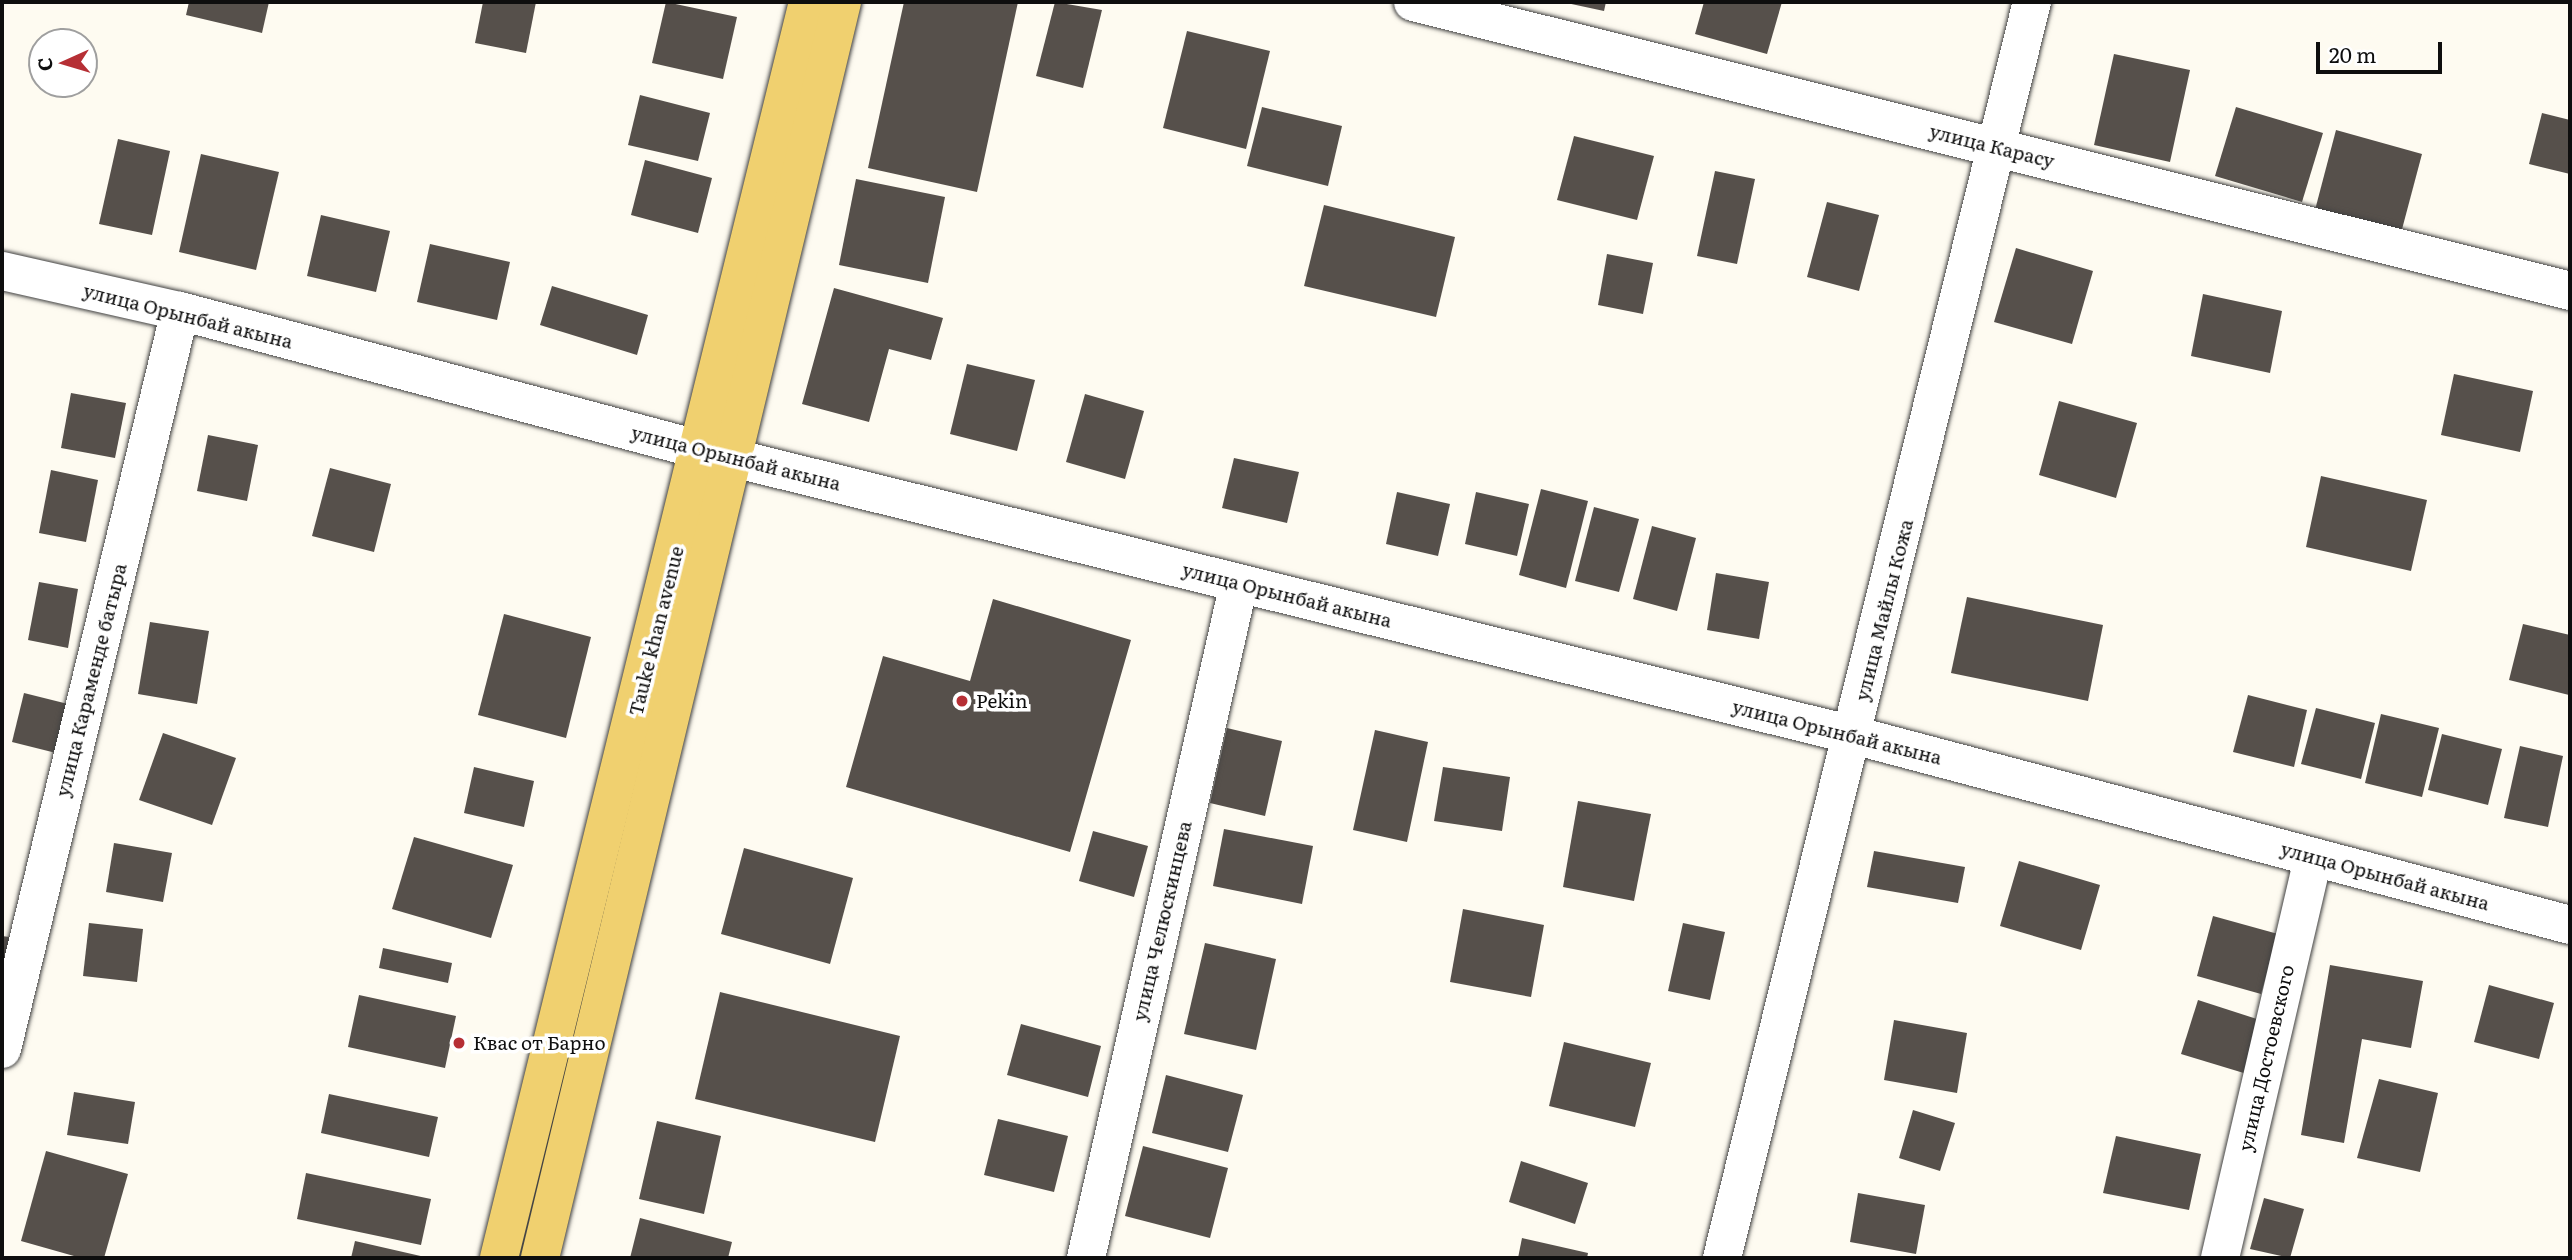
<!DOCTYPE html>
<html>
<head>
<meta charset="utf-8">
<style>
  body { margin:0 }
  #map { position:relative; width:2572px; height:1260px; overflow:hidden; background:#fefbf1; font-family:Literata,serif }
  div>[style] { position:absolute }
  .building>* { inset:0; background:#56504b }
  .roads { filter:drop-shadow(0 0 2px #414141) drop-shadow(0 0 2px #414141) }
  .minor>* { height:38px; margin:-19px; padding:0 19px; transform-origin:19px; border-radius:19px; background:#fff }
  .primary>* { height:38px; margin:-19px; padding:0 19px; transform-origin:19px; border-radius:19px; background:#f0d06f }
  .dots>* { width:19px; height:19px; translate:-50% -50%; box-sizing:border-box; border:4px solid #fff; border-radius:50% }
  span { translate:-50% -50%; white-space:nowrap; text-align:center; line-height:1.15; -webkit-text-stroke:7px #fff; paint-order:stroke }
  .street-label { font-size:19px; color:#0e0e0e }
  .poi-label { font-size:19px; color:#0e0e0e }
  .left { translate:0 -50%; text-align:left }
  .frame { position:absolute; inset:0; border:4px solid #0e0e0e; pointer-events:none }
  .north { position:absolute; left:28px; top:28px; width:70px; height:70px; box-sizing:border-box; background:#fff; border:2px solid #9f9f9f; border-radius:50%; rotate:266deg; font-size:19px; font-weight:700; line-height:28px; text-align:center; color:#0e0e0e }
  .north::after { content:''; display:block; margin:auto; width:24px; height:32px; background:#b62f35; clip-path:polygon(50% 0,100% 100%,50% 72%,0 100%) }
  .scale { position:absolute; left:2316px; top:42px; width:126px; height:32px; box-sizing:border-box; border:4px solid #0e0e0e; border-top:0; padding-left:9px; font-size:21px; line-height:24px; white-space:nowrap; color:#0e0e0e; -webkit-text-stroke:5px #fff; paint-order:stroke }
</style>
</head>
<body>
<div id="map">
  <div class="building">
    <i style="clip-path:polygon(189px 2px,269px 2px,262px 33px,186px 15px)"></i>
    <i style="clip-path:polygon(483px 2px,536px 2px,526px 53px,475px 43px)"></i>
    <i style="clip-path:polygon(666px 2px,737px 17px,723px 79px,652px 63px)"></i>
    <i style="clip-path:polygon(904px 2px,1018px 2px,977px 192px,868px 168px)"></i>
    <i style="clip-path:polygon(1055px 2px,1102px 10px,1083px 88px,1036px 76px)"></i>
    <i style="clip-path:polygon(1562px 2px,1606px 2px,1604px 11px)"></i>
    <i style="clip-path:polygon(1704px 2px,1782px 2px,1767px 54px,1695px 34px)"></i>
    <i style="clip-path:polygon(1187px 31px,1270px 51px,1246px 149px,1163px 128px)"></i>
    <i style="clip-path:polygon(2114px 54px,2190px 70px,2170px 162px,2094px 145px)"></i>
    <i style="clip-path:polygon(640px 95px,710px 113px,698px 161px,628px 145px)"></i>
    <i style="clip-path:polygon(1262px 107px,1342px 126px,1328px 186px,1247px 166px)"></i>
    <i style="clip-path:polygon(2236px 107px,2323px 133px,2302px 202px,2215px 176px)"></i>
    <i style="clip-path:polygon(2542px 113px,2570px 120px,2570px 174px,2529px 164px)"></i>
    <i style="clip-path:polygon(2336px 130px,2422px 154px,2401px 233px,2315px 210px)"></i>
    <i style="clip-path:polygon(1574px 136px,1654px 156px,1637px 220px,1557px 200px)"></i>
    <i style="clip-path:polygon(118px 139px,170px 151px,152px 235px,99px 224px)"></i>
    <i style="clip-path:polygon(201px 154px,279px 172px,256px 270px,179px 252px)"></i>
    <i style="clip-path:polygon(645px 160px,712px 178px,698px 233px,631px 215px)"></i>
    <i style="clip-path:polygon(1715px 171px,1755px 179px,1737px 264px,1697px 256px)"></i>
    <i style="clip-path:polygon(856px 179px,945px 197px,928px 283px,839px 265px)"></i>
    <i style="clip-path:polygon(1827px 202px,1879px 215px,1859px 291px,1807px 277px)"></i>
    <i style="clip-path:polygon(1324px 205px,1455px 237px,1436px 317px,1304px 286px)"></i>
    <i style="clip-path:polygon(321px 215px,390px 231px,376px 292px,307px 276px)"></i>
    <i style="clip-path:polygon(430px 244px,510px 262px,497px 320px,417px 302px)"></i>
    <i style="clip-path:polygon(2016px 248px,2093px 271px,2072px 344px,1994px 322px)"></i>
    <i style="clip-path:polygon(1607px 254px,1653px 263px,1643px 314px,1598px 305px)"></i>
    <i style="clip-path:polygon(552px 286px,648px 315px,637px 355px,540px 325px)"></i>
    <i style="clip-path:polygon(834px 288px,943px 318px,931px 360px,889px 349px,869px 422px,802px 404px)"></i>
    <i style="clip-path:polygon(2203px 294px,2282px 311px,2270px 373px,2191px 356px)"></i>
    <i style="clip-path:polygon(967px 364px,1035px 380px,1017px 451px,950px 434px)"></i>
    <i style="clip-path:polygon(2454px 374px,2533px 391px,2520px 452px,2441px 435px)"></i>
    <i style="clip-path:polygon(71px 393px,126px 403px,115px 458px,61px 448px)"></i>
    <i style="clip-path:polygon(1085px 394px,1144px 411px,1125px 479px,1066px 462px)"></i>
    <i style="clip-path:polygon(2059px 401px,2137px 423px,2116px 498px,2039px 475px)"></i>
    <i style="clip-path:polygon(208px 435px,258px 445px,247px 501px,197px 491px)"></i>
    <i style="clip-path:polygon(1234px 458px,1299px 472px,1287px 523px,1222px 508px)"></i>
    <i style="clip-path:polygon(330px 468px,391px 484px,374px 552px,312px 536px)"></i>
    <i style="clip-path:polygon(51px 470px,98px 480px,86px 542px,39px 533px)"></i>
    <i style="clip-path:polygon(2321px 476px,2427px 500px,2411px 571px,2306px 547px)"></i>
    <i style="clip-path:polygon(1541px 489px,1588px 501px,1566px 588px,1519px 575px)"></i>
    <i style="clip-path:polygon(1397px 492px,1450px 504px,1438px 556px,1386px 544px)"></i>
    <i style="clip-path:polygon(1476px 492px,1529px 504px,1517px 556px,1465px 544px)"></i>
    <i style="clip-path:polygon(1594px 507px,1639px 519px,1619px 592px,1575px 581px)"></i>
    <i style="clip-path:polygon(1652px 526px,1696px 538px,1677px 611px,1633px 599px)"></i>
    <i style="clip-path:polygon(1716px 573px,1769px 582px,1759px 639px,1707px 630px)"></i>
    <i style="clip-path:polygon(39px 582px,78px 589px,68px 648px,28px 640px)"></i>
    <i style="clip-path:polygon(1967px 597px,2103px 625px,2088px 701px,1951px 673px)"></i>
    <i style="clip-path:polygon(993px 599px,1131px 640px,1070px 852px,846px 787px,883px 656px,970px 681px)"></i>
    <i style="clip-path:polygon(504px 614px,591px 637px,566px 738px,478px 715px)"></i>
    <i style="clip-path:polygon(150px 622px,209px 631px,197px 704px,138px 694px)"></i>
    <i style="clip-path:polygon(2523px 624px,2570px 635px,2569px 695px,2509px 680px)"></i>
    <i style="clip-path:polygon(24px 693px,68px 704px,56px 753px,12px 742px)"></i>
    <i style="clip-path:polygon(2248px 695px,2307px 710px,2294px 767px,2233px 752px)"></i>
    <i style="clip-path:polygon(2316px 708px,2375px 723px,2361px 779px,2301px 764px)"></i>
    <i style="clip-path:polygon(2381px 714px,2439px 728px,2422px 797px,2365px 783px)"></i>
    <i style="clip-path:polygon(1227px 728px,1282px 741px,1265px 816px,1210px 803px)"></i>
    <i style="clip-path:polygon(1375px 730px,1428px 742px,1407px 842px,1353px 830px)"></i>
    <i style="clip-path:polygon(163px 733px,236px 758px,212px 825px,139px 800px)"></i>
    <i style="clip-path:polygon(2442px 734px,2502px 749px,2488px 805px,2428px 790px)"></i>
    <i style="clip-path:polygon(2520px 746px,2563px 756px,2548px 827px,2504px 818px)"></i>
    <i style="clip-path:polygon(474px 767px,534px 781px,524px 827px,464px 813px)"></i>
    <i style="clip-path:polygon(1443px 767px,1510px 777px,1502px 831px,1434px 821px)"></i>
    <i style="clip-path:polygon(1578px 801px,1651px 814px,1634px 901px,1563px 887px)"></i>
    <i style="clip-path:polygon(1224px 829px,1313px 846px,1302px 904px,1213px 886px)"></i>
    <i style="clip-path:polygon(1093px 831px,1148px 846px,1134px 897px,1079px 881px)"></i>
    <i style="clip-path:polygon(414px 837px,513px 865px,491px 938px,392px 909px)"></i>
    <i style="clip-path:polygon(114px 843px,172px 853px,163px 902px,106px 892px)"></i>
    <i style="clip-path:polygon(744px 848px,853px 878px,830px 964px,721px 934px)"></i>
    <i style="clip-path:polygon(1874px 851px,1965px 867px,1958px 903px,1867px 887px)"></i>
    <i style="clip-path:polygon(2019px 861px,2100px 885px,2081px 950px,2000px 926px)"></i>
    <i style="clip-path:polygon(1463px 909px,1544px 925px,1531px 997px,1450px 982px)"></i>
    <i style="clip-path:polygon(2213px 916px,2278px 934px,2261px 994px,2197px 976px)"></i>
    <i style="clip-path:polygon(89px 923px,143px 929px,137px 982px,83px 976px)"></i>
    <i style="clip-path:polygon(1683px 923px,1725px 932px,1710px 1000px,1668px 991px)"></i>
    <i style="clip-path:polygon(2px 936px,16px 938px,2px 977px)"></i>
    <i style="clip-path:polygon(1205px 943px,1276px 959px,1256px 1050px,1184px 1034px)"></i>
    <i style="clip-path:polygon(383px 948px,452px 963px,448px 983px,379px 968px)"></i>
    <i style="clip-path:polygon(2330px 965px,2423px 981px,2411px 1048px,2362px 1039px,2344px 1143px,2301px 1135px)"></i>
    <i style="clip-path:polygon(2489px 985px,2554px 1003px,2539px 1059px,2474px 1042px)"></i>
    <i style="clip-path:polygon(720px 992px,900px 1036px,875px 1142px,695px 1099px)"></i>
    <i style="clip-path:polygon(359px 995px,456px 1016px,445px 1068px,348px 1047px)"></i>
    <i style="clip-path:polygon(2198px 1000px,2263px 1021px,2247px 1074px,2181px 1054px)"></i>
    <i style="clip-path:polygon(1894px 1020px,1967px 1033px,1957px 1093px,1884px 1080px)"></i>
    <i style="clip-path:polygon(1021px 1024px,1101px 1046px,1088px 1097px,1007px 1075px)"></i>
    <i style="clip-path:polygon(1564px 1042px,1651px 1063px,1635px 1127px,1549px 1106px)"></i>
    <i style="clip-path:polygon(1166px 1075px,1243px 1095px,1228px 1152px,1152px 1133px)"></i>
    <i style="clip-path:polygon(2379px 1079px,2438px 1093px,2420px 1172px,2357px 1158px)"></i>
    <i style="clip-path:polygon(74px 1092px,135px 1102px,128px 1144px,67px 1135px)"></i>
    <i style="clip-path:polygon(329px 1094px,438px 1117px,429px 1157px,321px 1133px)"></i>
    <i style="clip-path:polygon(1913px 1110px,1955px 1123px,1940px 1171px,1899px 1158px)"></i>
    <i style="clip-path:polygon(998px 1119px,1068px 1136px,1054px 1192px,984px 1175px)"></i>
    <i style="clip-path:polygon(657px 1121px,721px 1136px,704px 1214px,639px 1199px)"></i>
    <i style="clip-path:polygon(2116px 1136px,2201px 1154px,2189px 1210px,2103px 1193px)"></i>
    <i style="clip-path:polygon(1143px 1146px,1228px 1168px,1210px 1238px,1125px 1216px)"></i>
    <i style="clip-path:polygon(46px 1151px,128px 1174px,104px 1258px,81px 1258px,21px 1241px)"></i>
    <i style="clip-path:polygon(1521px 1161px,1588px 1183px,1575px 1224px,1509px 1202px)"></i>
    <i style="clip-path:polygon(306px 1173px,431px 1199px,421px 1245px,297px 1219px)"></i>
    <i style="clip-path:polygon(1858px 1193px,1925px 1205px,1916px 1254px,1850px 1242px)"></i>
    <i style="clip-path:polygon(2264px 1198px,2304px 1209px,2290px 1258px,2250px 1249px)"></i>
    <i style="clip-path:polygon(640px 1218px,732px 1242px,728px 1258px,630px 1258px)"></i>
    <i style="clip-path:polygon(1522px 1238px,1588px 1253px,1587px 1258px,1518px 1258px)"></i>
    <i style="clip-path:polygon(355px 1241px,425px 1257px,425px 1258px,351px 1258px)"></i>
  </div>
  <div class="roads">
    <div class="minor">
      <i style="left:1413px;top:2px;width:1193px;rotate:14.02deg"></i>
      <i style="left:2px;top:271px;width:182px;rotate:12.7deg"></i>
      <i style="left:180px;top:311px;width:539px;rotate:14.94deg"></i>
      <i style="left:701px;top:450px;width:1187px;rotate:13.9deg"></i>
      <i style="left:1853px;top:735px;width:742px;rotate:14.84deg"></i>
      <i style="left:2px;top:1049px;width:759px;rotate:-76.44deg"></i>
      <i style="left:1086px;top:1258px;width:692px;rotate:-77.23deg"></i>
      <i style="left:1722px;top:1258px;width:1294px;rotate:-76.14deg"></i>
      <i style="left:2220px;top:1258px;width:411px;rotate:-76.9deg"></i>
    </div>
    <div class="primary">
      <i style="left:499px;top:1258px;width:1293px;rotate:-76.18deg"></i>
      <i style="left:540px;top:1258px;width:1292px;rotate:-76.48deg"></i>
    </div>
  </div>
  <div class="dots">
    <i style="left:962px;top:701px;background:#b62f35"></i>
    <i style="left:459px;top:1043px;background:#b62f35"></i>
  </div>
  <div class="street-label">
    <span style="left:1992px;top:146px;rotate:14deg">улица Карасу</span>
    <span style="left:188px;top:316px;rotate:14deg">улица Орынбай акына</span>
    <span style="left:736px;top:458px;rotate:14deg">улица Орынбай акына</span>
    <span style="left:1287px;top:595px;rotate:14deg">улица Орынбай акына</span>
    <span style="left:1884px;top:610px;rotate:-76deg">улица Майлы Кожа</span>
    <span style="left:656px;top:631px;rotate:-76deg">Tauke khan avenue</span>
    <span style="left:91px;top:680px;rotate:-76deg">улица Караменде батыра</span>
    <span style="left:1837px;top:732px;rotate:14deg">улица Орынбай акына</span>
    <span style="left:2385px;top:876px;rotate:15deg">улица Орынбай акына</span>
    <span style="left:1162px;top:921px;rotate:-77deg">улица Челюскинцева</span>
    <span style="left:2266px;top:1058px;rotate:-77deg">улица Достоевского</span>
  </div>
  <div class="poi-label">
    <span class="left" style="left:976px;top:701px">Pekin</span>
    <span class="left" style="left:473px;top:1043px">Квас от Барно</span>
  </div>
  <div class="frame"></div>
  <div class="north">С</div>
  <div class="scale">20 m</div>
</div>
</body>
</html>
